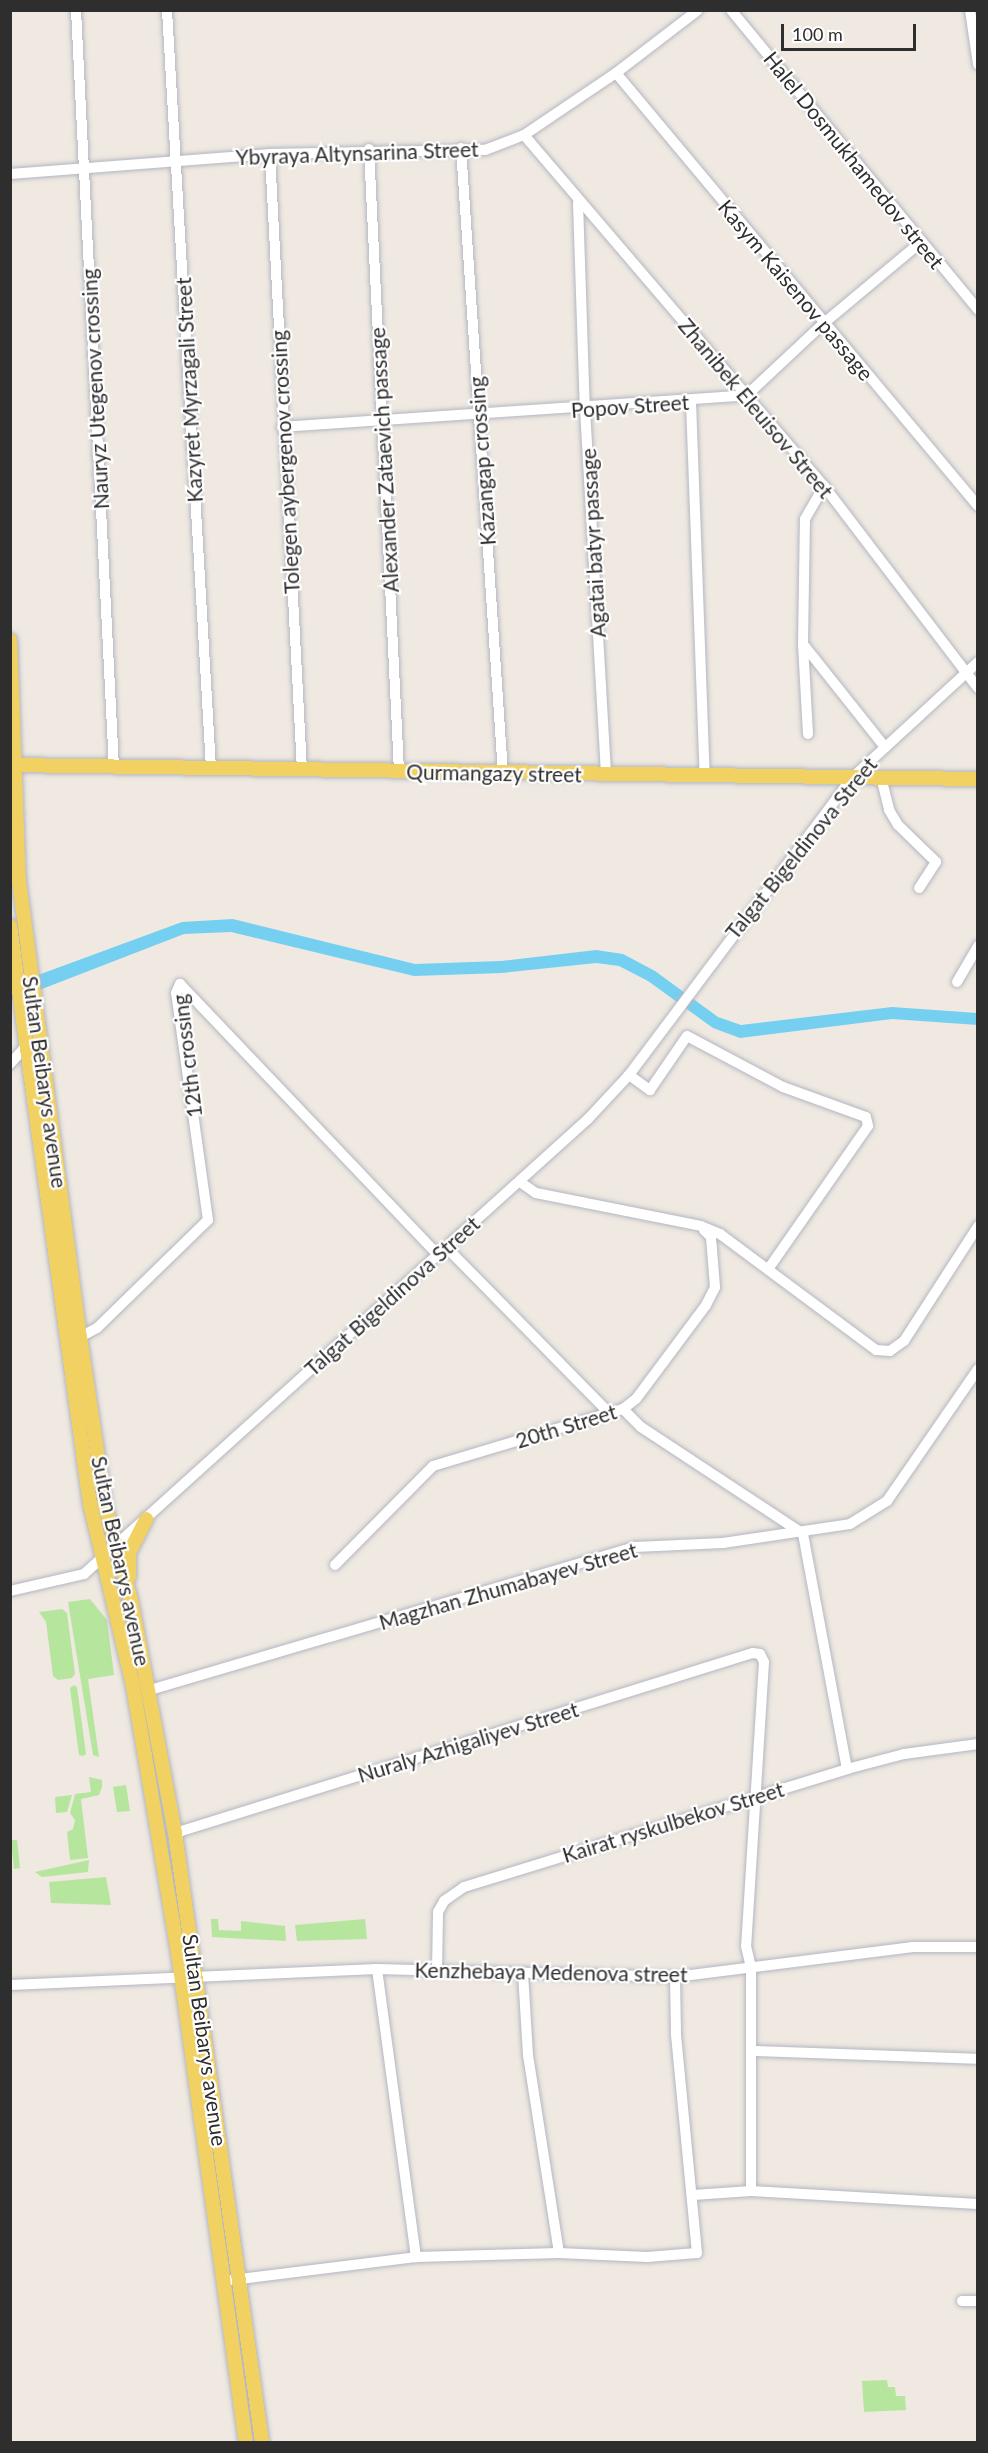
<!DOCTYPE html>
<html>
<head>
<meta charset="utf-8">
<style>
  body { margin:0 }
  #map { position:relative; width:988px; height:2453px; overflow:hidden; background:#efe9e1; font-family:Lato,sans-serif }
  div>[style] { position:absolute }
  .green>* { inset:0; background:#b6e59e }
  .water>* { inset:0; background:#75cff0 }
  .roads { filter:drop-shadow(0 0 2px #b4b7c1) drop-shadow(0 0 2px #b4b7c1) }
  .minor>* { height:10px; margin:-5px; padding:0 5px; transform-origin:5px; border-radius:5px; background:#fff }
  .major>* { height:14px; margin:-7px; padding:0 7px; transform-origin:7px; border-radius:7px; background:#f2d163 }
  span { translate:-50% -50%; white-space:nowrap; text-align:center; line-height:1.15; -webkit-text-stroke:4.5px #fff; paint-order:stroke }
  .street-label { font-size:21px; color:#2e2e2e }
  .frame { position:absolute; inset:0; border:12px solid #2e2e2e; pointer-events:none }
  .scale { position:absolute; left:781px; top:24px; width:135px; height:27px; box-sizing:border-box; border:3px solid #2e2e2e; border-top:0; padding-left:8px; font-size:18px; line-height:21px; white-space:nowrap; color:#2e2e2e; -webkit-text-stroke:4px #fff; paint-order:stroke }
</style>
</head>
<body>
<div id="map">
  <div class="green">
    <i style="clip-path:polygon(90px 1599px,107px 1620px,114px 1675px,88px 1679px,99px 1757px,93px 1755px,68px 1602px)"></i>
    <i style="clip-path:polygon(62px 1609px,67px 1613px,75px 1674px,72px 1678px,58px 1680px,53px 1676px,46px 1622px,39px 1612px)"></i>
    <i style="clip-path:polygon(74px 1685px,77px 1687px,86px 1754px,83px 1756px,79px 1755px,70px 1688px)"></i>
    <i style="clip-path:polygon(89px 1777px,102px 1780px,102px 1787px,99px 1795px,81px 1799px,88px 1858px,70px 1860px,67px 1832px,73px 1829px,75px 1820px,70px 1813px,75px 1794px,91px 1792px)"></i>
    <i style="clip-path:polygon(126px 1785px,130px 1811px,117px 1812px,113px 1787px)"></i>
    <i style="clip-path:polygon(72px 1795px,67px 1812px,56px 1813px,55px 1797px)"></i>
    <i style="clip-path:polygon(11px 1840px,17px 1840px,20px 1868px,14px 1869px)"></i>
    <i style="clip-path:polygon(89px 1860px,88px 1872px,42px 1877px,35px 1872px)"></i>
    <i style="clip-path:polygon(106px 1877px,111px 1905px,51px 1903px,49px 1882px)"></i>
    <i style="clip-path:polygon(211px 1919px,218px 1919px,219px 1930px,241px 1931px,241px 1921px,285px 1926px,286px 1941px,212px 1937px)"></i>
    <i style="clip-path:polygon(365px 1919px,367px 1939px,297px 1941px,295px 1925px)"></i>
    <i style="clip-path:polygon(887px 2380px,888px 2387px,895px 2387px,896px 2396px,905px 2396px,906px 2410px,864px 2412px,862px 2381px)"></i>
  </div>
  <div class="water">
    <i style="clip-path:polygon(233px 919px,415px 964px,501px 961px,596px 950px,623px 954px,655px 971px,718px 1017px,741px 1025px,892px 1007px,977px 1013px,978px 1025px,892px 1019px,740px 1038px,713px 1028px,648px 981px,619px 966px,596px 963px,502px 973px,414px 976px,231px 932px,184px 934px,11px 1001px,11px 985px,182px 922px)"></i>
  </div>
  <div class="roads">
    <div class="minor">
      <i style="left:76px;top:10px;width:758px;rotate:87.13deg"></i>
      <i style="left:167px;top:10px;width:760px;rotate:86.68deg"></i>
      <i style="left:731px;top:10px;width:389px;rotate:50.5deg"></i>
      <i style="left:970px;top:10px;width:55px;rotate:81.6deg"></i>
      <i style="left:616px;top:73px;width:564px;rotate:50.1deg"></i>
      <i style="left:524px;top:135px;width:462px;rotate:49.5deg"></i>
      <i style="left:824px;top:486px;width:254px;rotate:52.7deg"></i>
      <i style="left:461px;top:148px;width:626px;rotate:86.16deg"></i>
      <i style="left:369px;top:149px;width:624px;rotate:87.24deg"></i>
      <i style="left:270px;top:154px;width:618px;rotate:87.03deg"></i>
      <i style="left:10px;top:174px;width:261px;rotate:-4.4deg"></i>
      <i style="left:270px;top:154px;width:215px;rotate:-1.1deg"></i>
      <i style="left:485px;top:150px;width:42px;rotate:-21deg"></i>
      <i style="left:524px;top:135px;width:111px;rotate:-34deg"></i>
      <i style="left:616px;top:73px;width:103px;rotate:-37.5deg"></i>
      <i style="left:578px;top:203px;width:206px;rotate:88.1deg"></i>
      <i style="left:585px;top:409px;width:366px;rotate:86.7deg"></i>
      <i style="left:691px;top:402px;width:374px;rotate:87.9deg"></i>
      <i style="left:282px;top:427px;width:466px;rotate:-3.9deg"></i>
      <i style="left:747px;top:395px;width:104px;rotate:-43.1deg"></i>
      <i style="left:823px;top:324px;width:128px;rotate:-39.9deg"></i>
      <i style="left:803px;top:644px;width:132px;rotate:51.5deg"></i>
      <i style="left:808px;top:734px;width:90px;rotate:-93.2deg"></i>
      <i style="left:803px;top:644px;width:125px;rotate:-89.1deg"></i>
      <i style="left:805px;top:519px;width:38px;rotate:-60deg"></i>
      <i style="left:881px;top:777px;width:34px;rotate:76deg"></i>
      <i style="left:889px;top:810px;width:17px;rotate:59deg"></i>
      <i style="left:898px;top:825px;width:53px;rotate:44.2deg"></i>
      <i style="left:936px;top:862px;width:31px;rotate:123deg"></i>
      <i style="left:957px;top:982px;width:42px;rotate:-59.7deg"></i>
      <i style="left:10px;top:1064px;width:24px;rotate:-48deg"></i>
      <i style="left:629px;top:1075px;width:26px;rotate:36deg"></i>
      <i style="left:650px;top:1090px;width:65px;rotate:-55.6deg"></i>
      <i style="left:687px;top:1036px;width:109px;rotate:28deg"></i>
      <i style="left:783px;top:1087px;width:88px;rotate:19.9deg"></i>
      <i style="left:866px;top:1117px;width:9px;rotate:77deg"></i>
      <i style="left:868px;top:1126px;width:173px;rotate:124.9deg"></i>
      <i style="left:520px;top:1182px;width:19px;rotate:35deg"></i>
      <i style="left:536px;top:1193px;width:168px;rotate:11.3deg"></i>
      <i style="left:701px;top:1226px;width:21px;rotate:23deg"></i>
      <i style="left:720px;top:1234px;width:194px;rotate:36.6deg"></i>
      <i style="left:876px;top:1350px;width:14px;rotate:4deg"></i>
      <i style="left:890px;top:1351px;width:17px;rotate:-36deg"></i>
      <i style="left:904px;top:1341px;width:137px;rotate:-57.2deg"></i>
      <i style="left:446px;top:1247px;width:233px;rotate:45.5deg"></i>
      <i style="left:80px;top:1337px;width:19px;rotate:-28deg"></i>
      <i style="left:97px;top:1328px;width:155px;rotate:-44.2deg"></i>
      <i style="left:208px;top:1220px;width:229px;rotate:-98deg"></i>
      <i style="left:176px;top:993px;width:10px;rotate:-66deg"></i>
      <i style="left:180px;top:984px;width:374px;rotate:46.4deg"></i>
      <i style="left:623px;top:1409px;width:25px;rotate:45deg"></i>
      <i style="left:641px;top:1427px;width:194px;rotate:33.4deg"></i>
      <i style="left:803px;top:1534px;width:239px;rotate:79.4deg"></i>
      <i style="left:335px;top:1565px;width:139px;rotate:-45.3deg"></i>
      <i style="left:433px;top:1466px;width:198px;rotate:-16.7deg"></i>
      <i style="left:623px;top:1409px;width:16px;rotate:-38deg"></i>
      <i style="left:636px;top:1399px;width:117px;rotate:-53.3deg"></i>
      <i style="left:706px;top:1305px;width:20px;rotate:-63deg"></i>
      <i style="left:715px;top:1287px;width:50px;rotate:-94.6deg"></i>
      <i style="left:711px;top:1237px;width:10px;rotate:-135deg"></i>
      <i style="left:10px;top:1591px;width:76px;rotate:-12.9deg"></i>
      <i style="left:84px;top:1574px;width:679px;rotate:-42.08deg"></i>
      <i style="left:588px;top:1119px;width:60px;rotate:-47deg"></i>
      <i style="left:629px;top:1075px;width:373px;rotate:-53.1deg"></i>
      <i style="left:853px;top:777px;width:170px;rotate:-42.6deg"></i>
      <i style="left:150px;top:1690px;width:506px;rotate:-16.43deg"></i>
      <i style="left:635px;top:1547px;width:88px;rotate:-2.6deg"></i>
      <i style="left:723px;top:1543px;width:128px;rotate:-8.5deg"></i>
      <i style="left:850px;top:1524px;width:44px;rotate:-31.9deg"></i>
      <i style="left:887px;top:1501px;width:160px;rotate:-55.4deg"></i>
      <i style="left:175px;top:1833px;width:605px;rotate:-17.3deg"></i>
      <i style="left:753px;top:1653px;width:7px;rotate:8deg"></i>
      <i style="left:760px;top:1654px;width:9px;rotate:63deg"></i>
      <i style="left:764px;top:1662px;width:285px;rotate:93.6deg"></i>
      <i style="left:746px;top:1946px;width:22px;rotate:77deg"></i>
      <i style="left:751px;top:1967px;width:224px;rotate:90deg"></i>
      <i style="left:377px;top:1969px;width:291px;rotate:82.3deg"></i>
      <i style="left:437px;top:1971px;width:59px;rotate:-89deg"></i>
      <i style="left:438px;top:1912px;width:13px;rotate:-61deg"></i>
      <i style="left:444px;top:1901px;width:24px;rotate:-35deg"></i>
      <i style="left:464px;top:1887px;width:401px;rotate:-17.1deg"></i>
      <i style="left:847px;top:1769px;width:59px;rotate:-14.7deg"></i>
      <i style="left:904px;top:1754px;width:75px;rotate:-7.7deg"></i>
      <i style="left:523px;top:1973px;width:82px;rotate:86.5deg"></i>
      <i style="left:528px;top:2055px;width:200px;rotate:81.1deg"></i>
      <i style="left:10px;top:1985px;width:367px;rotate:-2.5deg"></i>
      <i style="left:377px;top:1969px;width:298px;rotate:1.5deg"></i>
      <i style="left:675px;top:1977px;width:240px;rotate:-7.2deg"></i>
      <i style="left:913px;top:1947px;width:65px"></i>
      <i style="left:753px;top:2051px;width:225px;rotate:2deg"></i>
      <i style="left:693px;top:2195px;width:58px;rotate:-3.9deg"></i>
      <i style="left:751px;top:2191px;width:227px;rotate:3.3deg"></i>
      <i style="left:232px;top:2280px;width:185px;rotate:-7.1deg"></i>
      <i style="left:416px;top:2257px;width:143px;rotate:-1.6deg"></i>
      <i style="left:559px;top:2253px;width:88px;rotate:2.6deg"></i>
      <i style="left:647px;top:2257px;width:50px;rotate:-4.6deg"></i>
      <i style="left:697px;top:2253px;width:221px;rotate:-95.5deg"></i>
      <i style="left:676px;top:2033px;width:56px;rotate:-91deg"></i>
      <i style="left:962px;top:2301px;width:16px"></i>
    </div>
    <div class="major">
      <i style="left:10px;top:640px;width:241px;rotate:87.9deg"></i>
      <i style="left:19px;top:881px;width:460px;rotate:82.4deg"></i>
      <i style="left:80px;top:1337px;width:170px;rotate:81.5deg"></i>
      <i style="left:105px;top:1505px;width:98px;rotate:74.7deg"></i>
      <i style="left:131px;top:1600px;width:237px;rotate:79.3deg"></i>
      <i style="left:175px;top:1833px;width:615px;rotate:81.87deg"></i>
      <i style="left:10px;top:765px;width:968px;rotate:0.83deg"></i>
      <i style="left:10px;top:926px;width:584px;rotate:82.12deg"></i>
      <i style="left:90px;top:1504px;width:182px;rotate:76.7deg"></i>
      <i style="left:132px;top:1681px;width:76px;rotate:80.2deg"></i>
      <i style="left:145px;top:1756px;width:200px;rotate:80.5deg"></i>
      <i style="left:178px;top:1953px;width:494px;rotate:82.1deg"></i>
      <i style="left:129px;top:1577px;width:24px;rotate:-90deg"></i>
      <i style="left:129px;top:1553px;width:38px;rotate:-63deg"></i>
    </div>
  </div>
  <div class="street-label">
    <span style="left:357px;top:153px;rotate:-2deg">Ybyraya Altynsarina Street</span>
    <span style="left:854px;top:160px;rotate:51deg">Halel Dosmukhamedov street</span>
    <span style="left:796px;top:290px;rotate:50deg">Kasym Kaisenov passage</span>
    <span style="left:95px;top:389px;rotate:-93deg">Nauryz Utegenov crossing</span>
    <span style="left:189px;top:390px;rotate:-93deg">Kazyret Myrzagali Street</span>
    <span style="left:630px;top:406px;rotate:-4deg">Popov Street</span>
    <span style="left:756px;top:408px;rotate:50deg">Zhanibek Eleuisov Street</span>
    <span style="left:384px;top:460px;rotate:-93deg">Alexander Zataevich passage</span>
    <span style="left:482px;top:461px;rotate:-94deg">Kazangap crossing</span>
    <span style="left:285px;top:462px;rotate:-93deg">Tolegen aybergenov crossing</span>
    <span style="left:593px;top:543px;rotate:-93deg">Agatai batyr passage</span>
    <span style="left:494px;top:773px;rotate:1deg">Qurmangazy street</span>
    <span style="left:801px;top:848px;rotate:-51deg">Talgat Bigeldinova Street</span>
    <span style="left:187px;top:1056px;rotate:-97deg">12th crossing</span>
    <span style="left:45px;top:1082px;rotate:82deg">Sultan Beibarys avenue</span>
    <span style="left:392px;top:1296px;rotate:-42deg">Talgat Bigeldinova Street</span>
    <span style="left:566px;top:1426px;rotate:-17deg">20th Street</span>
    <span style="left:121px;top:1561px;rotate:78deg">Sultan Beibarys avenue</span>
    <span style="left:508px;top:1586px;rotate:-16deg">Magzhan Zhumabayev Street</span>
    <span style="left:468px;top:1742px;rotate:-17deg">Nuraly Azhigaliyev Street</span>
    <span style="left:673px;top:1822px;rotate:-17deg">Kairat ryskulbekov Street</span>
    <span style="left:551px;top:1972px;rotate:1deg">Kenzhebaya Medenova street</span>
    <span style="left:205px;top:2040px;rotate:82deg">Sultan Beibarys avenue</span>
  </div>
  <div class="frame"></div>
  <div class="scale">100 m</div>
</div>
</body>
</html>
